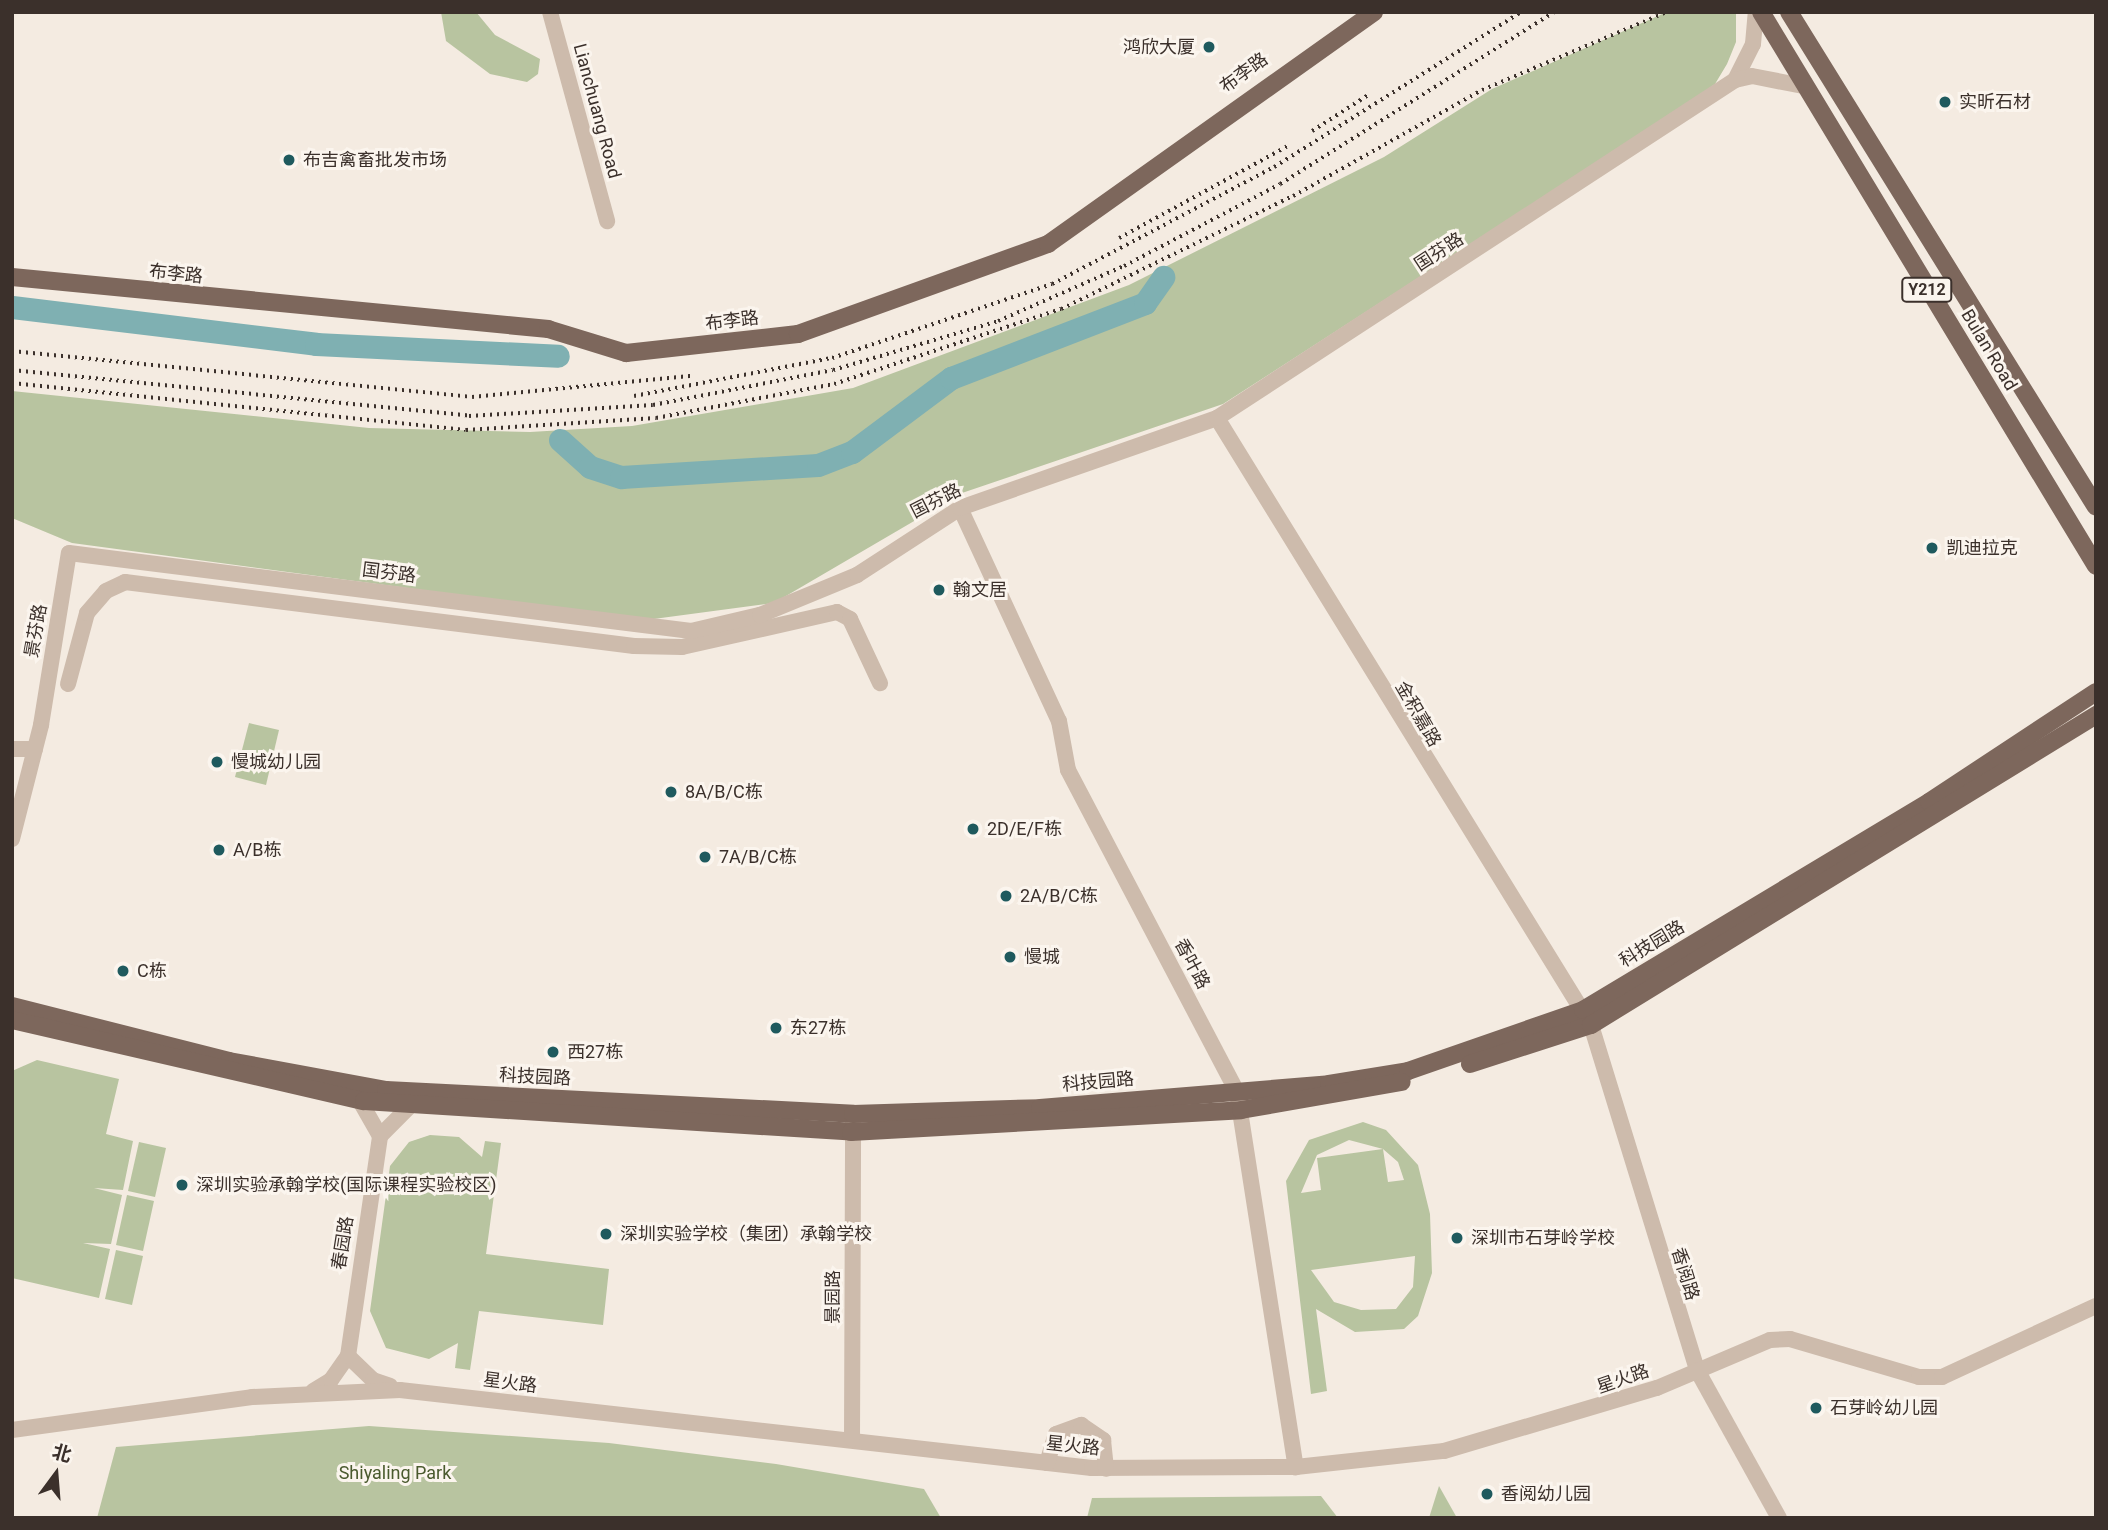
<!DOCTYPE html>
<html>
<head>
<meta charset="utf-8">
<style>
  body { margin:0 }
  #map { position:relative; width:2108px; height:1530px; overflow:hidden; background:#f4ebe1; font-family:Roboto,"Noto Sans SC",sans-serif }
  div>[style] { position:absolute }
  .green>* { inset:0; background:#b8c4a0 }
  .river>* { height:23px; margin:-11.5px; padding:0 11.5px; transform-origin:11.5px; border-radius:11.5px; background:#7fb0b2 }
  .minor>* { height:16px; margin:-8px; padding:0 8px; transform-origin:8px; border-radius:8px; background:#cdbbac }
  .major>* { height:18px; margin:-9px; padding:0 9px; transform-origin:9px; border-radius:9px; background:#7d675c }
  .rail>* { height:3.5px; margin-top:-1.75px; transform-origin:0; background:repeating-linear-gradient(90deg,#3b302b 0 2px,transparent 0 7px) }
  .dots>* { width:19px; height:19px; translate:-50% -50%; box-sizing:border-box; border:4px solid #fbf5ee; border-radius:50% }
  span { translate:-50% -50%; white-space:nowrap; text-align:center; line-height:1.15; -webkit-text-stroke:6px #fbf5ee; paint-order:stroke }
  .shield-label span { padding:2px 5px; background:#fbf5ee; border:2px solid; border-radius:5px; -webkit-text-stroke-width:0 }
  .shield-label { font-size:16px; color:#3b302b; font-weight:700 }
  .poi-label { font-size:18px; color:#3b302b }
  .right { translate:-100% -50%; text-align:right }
  .left { translate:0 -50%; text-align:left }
  .street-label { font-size:18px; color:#3b302b }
  .park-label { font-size:18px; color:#4a5a2e }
  .frame { position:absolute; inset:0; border:14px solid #3b302b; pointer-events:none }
  .north { position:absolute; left:21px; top:1439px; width:70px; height:70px; -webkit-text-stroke:5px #fbf5ee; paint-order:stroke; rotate:16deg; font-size:19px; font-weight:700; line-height:28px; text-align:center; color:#3b302b }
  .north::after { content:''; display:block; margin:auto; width:24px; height:32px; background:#3b302b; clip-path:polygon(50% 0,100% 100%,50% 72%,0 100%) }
</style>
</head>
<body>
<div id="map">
  <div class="green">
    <i style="clip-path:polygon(441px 12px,476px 12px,495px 35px,540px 59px,538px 74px,527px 82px,490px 74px,446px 41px)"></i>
    <i style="clip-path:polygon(1667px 12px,1736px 12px,1736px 42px,1727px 64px,1715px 84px,1685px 106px,1223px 404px,962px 493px,774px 603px,646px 620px,72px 543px,12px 518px,12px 391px,369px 428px,530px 432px,632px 426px,853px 388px,1129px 285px,1384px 157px,1492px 89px)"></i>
    <i style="clip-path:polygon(249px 723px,279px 730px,266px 785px,235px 777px)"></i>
    <i style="clip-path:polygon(37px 1060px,119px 1079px,106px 1134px,133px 1141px,123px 1190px,94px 1188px,122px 1195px,111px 1244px,83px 1243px,110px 1249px,99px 1298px,12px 1278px,12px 1071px)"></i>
    <i style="clip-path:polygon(evenodd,1363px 1122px,1386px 1130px,1418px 1165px,1430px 1214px,1432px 1273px,1418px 1316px,1404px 1329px,1355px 1332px,1316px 1309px,1327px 1391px,1311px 1394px,1286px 1181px,1309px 1140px,1363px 1122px,1349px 1140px,1383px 1149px,1317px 1158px,1321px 1190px,1301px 1193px,1317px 1155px,1349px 1140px,1363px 1122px,1383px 1149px,1398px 1162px,1404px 1180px,1388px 1182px,1383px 1149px,1363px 1122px,1415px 1256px,1413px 1287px,1396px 1309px,1361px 1310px,1334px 1302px,1311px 1270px,1415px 1256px)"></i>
    <i style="clip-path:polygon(430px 1135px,459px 1137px,482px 1157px,485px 1141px,501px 1143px,486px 1254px,609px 1269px,603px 1325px,479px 1311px,470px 1370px,455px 1368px,458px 1343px,429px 1359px,386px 1348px,370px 1311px,390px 1166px,409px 1142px)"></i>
    <i style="clip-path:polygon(139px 1142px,166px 1148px,155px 1197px,128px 1191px)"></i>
    <i style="clip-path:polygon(127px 1195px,154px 1201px,143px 1251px,116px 1245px)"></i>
    <i style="clip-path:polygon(116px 1250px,143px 1256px,132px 1305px,105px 1299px)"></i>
    <i style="clip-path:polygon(369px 1426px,609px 1443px,776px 1464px,924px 1489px,941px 1518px,97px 1518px,116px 1447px)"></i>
    <i style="clip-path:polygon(1439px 1486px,1457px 1518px,1429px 1518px)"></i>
    <i style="clip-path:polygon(1321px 1496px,1338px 1518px,1087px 1518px,1092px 1498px)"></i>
  </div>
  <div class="river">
    <i style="left:12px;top:307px;width:306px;rotate:6.9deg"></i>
    <i style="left:316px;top:344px;width:242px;rotate:2.8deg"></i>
    <i style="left:560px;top:440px;width:40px;rotate:42deg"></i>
    <i style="left:590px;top:467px;width:33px;rotate:18deg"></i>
    <i style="left:621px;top:477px;width:197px;rotate:-3.5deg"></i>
    <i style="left:818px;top:465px;width:36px;rotate:-21deg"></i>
    <i style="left:852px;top:452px;width:124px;rotate:-36.8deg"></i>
    <i style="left:951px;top:378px;width:208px;rotate:-21.1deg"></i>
    <i style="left:1145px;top:303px;width:32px;rotate:-55deg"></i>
  </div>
  <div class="minor">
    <i style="left:550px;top:12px;width:217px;rotate:74.7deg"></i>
    <i style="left:1735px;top:80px;width:40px;rotate:-63.4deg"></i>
    <i style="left:1753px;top:44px;width:32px;rotate:-85deg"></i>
    <i style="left:1217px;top:418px;width:713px;rotate:58.36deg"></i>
    <i style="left:1591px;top:1025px;width:361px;rotate:72.9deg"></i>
    <i style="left:1697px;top:1370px;width:169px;rotate:61deg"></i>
    <i style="left:960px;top:508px;width:235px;rotate:65.1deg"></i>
    <i style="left:1059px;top:721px;width:50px;rotate:79.6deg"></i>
    <i style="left:1068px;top:770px;width:364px;rotate:62.3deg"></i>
    <i style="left:1237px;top:1092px;width:380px;rotate:81.1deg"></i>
    <i style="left:68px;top:684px;width:73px;rotate:-75deg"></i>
    <i style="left:87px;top:613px;width:29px;rotate:-49deg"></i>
    <i style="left:106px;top:591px;width:21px;rotate:-25deg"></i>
    <i style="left:125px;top:582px;width:513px;rotate:7.17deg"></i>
    <i style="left:634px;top:646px;width:48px;rotate:1.2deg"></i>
    <i style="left:682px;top:647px;width:159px;rotate:-12.7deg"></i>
    <i style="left:837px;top:612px;width:15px;rotate:28deg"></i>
    <i style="left:850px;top:619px;width:71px;rotate:64.9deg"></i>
    <i style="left:12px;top:749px;width:23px"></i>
    <i style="left:12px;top:839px;width:118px;rotate:-75.7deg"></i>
    <i style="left:41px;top:725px;width:174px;rotate:-80.8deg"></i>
    <i style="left:69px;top:553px;width:627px;rotate:7.15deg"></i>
    <i style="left:691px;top:631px;width:71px;rotate:-13.1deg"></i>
    <i style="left:760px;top:615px;width:105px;rotate:-22.4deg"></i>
    <i style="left:857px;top:575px;width:123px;rotate:-33deg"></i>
    <i style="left:960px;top:508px;width:272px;rotate:-19.3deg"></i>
    <i style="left:1217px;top:418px;width:619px;rotate:-33.12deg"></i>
    <i style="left:1735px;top:80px;width:17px;rotate:-13deg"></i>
    <i style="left:1752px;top:76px;width:52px;rotate:11.1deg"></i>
    <i style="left:360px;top:1101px;width:40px;rotate:60.3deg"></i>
    <i style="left:348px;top:1356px;width:35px;rotate:44deg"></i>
    <i style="left:373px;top:1380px;width:18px;rotate:19deg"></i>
    <i style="left:313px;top:1391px;width:21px;rotate:-31deg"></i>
    <i style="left:331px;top:1380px;width:29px;rotate:-55deg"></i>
    <i style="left:348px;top:1356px;width:222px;rotate:-81.7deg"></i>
    <i style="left:380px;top:1136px;width:44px;rotate:-45deg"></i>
    <i style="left:12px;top:1430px;width:242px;rotate:-7.8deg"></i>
    <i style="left:252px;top:1397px;width:148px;rotate:-2.7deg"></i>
    <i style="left:400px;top:1390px;width:696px;rotate:6.43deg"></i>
    <i style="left:1092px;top:1468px;width:204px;rotate:-0.3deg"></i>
    <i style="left:1296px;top:1467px;width:149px;rotate:-6.2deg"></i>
    <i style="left:1444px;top:1451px;width:222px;rotate:-16.5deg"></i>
    <i style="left:1657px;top:1388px;width:123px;rotate:-23deg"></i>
    <i style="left:1770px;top:1340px;width:20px;rotate:-3deg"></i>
    <i style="left:1790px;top:1339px;width:134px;rotate:16.4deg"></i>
    <i style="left:1919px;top:1377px;width:23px"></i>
    <i style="left:1942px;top:1377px;width:170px;rotate:-24.8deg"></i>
    <i style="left:852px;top:1439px;width:320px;rotate:-89.8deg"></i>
    <i style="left:1047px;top:1463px;width:30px;rotate:-73deg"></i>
    <i style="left:1056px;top:1434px;width:27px;rotate:-20deg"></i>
    <i style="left:1081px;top:1425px;width:27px;rotate:34deg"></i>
    <i style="left:1103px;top:1440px;width:29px;rotate:84deg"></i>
  </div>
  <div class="major">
    <i style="left:1761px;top:12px;width:647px;rotate:58.84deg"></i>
    <i style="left:1789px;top:12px;width:582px;rotate:58.19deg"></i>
    <i style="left:12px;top:277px;width:539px;rotate:5.54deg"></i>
    <i style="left:548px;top:329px;width:82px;rotate:17.1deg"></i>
    <i style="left:626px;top:353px;width:173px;rotate:-6.3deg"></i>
    <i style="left:798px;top:334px;width:266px;rotate:-19.8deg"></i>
    <i style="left:1048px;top:244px;width:400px;rotate:-35.4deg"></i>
    <i style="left:12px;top:1006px;width:224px;rotate:14.2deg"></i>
    <i style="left:229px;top:1061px;width:160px;rotate:10.5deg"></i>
    <i style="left:386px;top:1090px;width:468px;rotate:2.9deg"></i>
    <i style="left:853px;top:1114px;width:187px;rotate:-1.8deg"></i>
    <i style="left:1040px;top:1108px;width:290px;rotate:-4.7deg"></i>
    <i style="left:1329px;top:1084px;width:80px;rotate:-9.3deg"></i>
    <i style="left:1408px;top:1071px;width:185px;rotate:-19.2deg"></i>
    <i style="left:1583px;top:1010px;width:404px;rotate:-31deg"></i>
    <i style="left:1929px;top:802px;width:200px;rotate:-33.4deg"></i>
    <i style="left:12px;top:1020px;width:361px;rotate:13deg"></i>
    <i style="left:364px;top:1101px;width:488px;rotate:3.6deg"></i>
    <i style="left:851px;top:1132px;width:391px;rotate:-3.2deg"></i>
    <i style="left:1241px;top:1110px;width:163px;rotate:-9.9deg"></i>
    <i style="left:1470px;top:1064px;width:127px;rotate:-17.9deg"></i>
    <i style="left:1591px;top:1025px;width:593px;rotate:-31.54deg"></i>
  </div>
  <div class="rail">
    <i style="left:1312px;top:131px;width:67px;rotate:-32.7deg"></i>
    <i style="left:1119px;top:238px;width:192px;rotate:-28.6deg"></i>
    <i style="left:12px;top:351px;width:462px;rotate:5.7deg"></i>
    <i style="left:472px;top:397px;width:221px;rotate:-5.5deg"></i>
    <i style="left:12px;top:370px;width:459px;rotate:5.7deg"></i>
    <i style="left:469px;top:416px;width:184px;rotate:-3.4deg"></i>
    <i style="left:653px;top:405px;width:183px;rotate:-11deg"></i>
    <i style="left:833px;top:370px;width:172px;rotate:-16.5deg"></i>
    <i style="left:998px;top:321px;width:137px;rotate:-23.6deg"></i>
    <i style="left:1124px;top:266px;width:176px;rotate:-27.7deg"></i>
    <i style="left:1280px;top:184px;width:324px;rotate:-32.1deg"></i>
    <i style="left:12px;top:383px;width:456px;rotate:5.9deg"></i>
    <i style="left:466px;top:430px;width:190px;rotate:-3.6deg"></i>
    <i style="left:656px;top:418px;width:181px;rotate:-10.8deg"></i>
    <i style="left:834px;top:384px;width:239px;rotate:-18.3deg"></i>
    <i style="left:1061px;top:309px;width:258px;rotate:-26deg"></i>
    <i style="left:1293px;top:196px;width:217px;rotate:-29.3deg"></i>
    <i style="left:1482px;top:90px;width:201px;rotate:-22.9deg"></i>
    <i style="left:634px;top:396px;width:202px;rotate:-10.9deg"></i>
    <i style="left:832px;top:358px;width:232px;rotate:-18.6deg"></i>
    <i style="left:1052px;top:284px;width:251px;rotate:-27.8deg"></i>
    <i style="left:1274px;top:167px;width:292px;rotate:-32.1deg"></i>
  </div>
  <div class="dots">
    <i style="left:1209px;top:47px;background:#1f5a5e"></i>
    <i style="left:1945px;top:102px;background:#1f5a5e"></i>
    <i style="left:289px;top:160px;background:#1f5a5e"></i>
    <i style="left:1932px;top:548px;background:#1f5a5e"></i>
    <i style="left:939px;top:590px;background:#1f5a5e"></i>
    <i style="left:217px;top:762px;background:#1f5a5e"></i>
    <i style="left:671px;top:792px;background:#1f5a5e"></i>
    <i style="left:973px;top:829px;background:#1f5a5e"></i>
    <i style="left:219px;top:850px;background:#1f5a5e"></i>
    <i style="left:705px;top:857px;background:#1f5a5e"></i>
    <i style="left:1006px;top:896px;background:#1f5a5e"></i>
    <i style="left:1010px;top:957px;background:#1f5a5e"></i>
    <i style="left:123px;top:971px;background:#1f5a5e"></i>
    <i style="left:776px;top:1028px;background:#1f5a5e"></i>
    <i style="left:553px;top:1052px;background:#1f5a5e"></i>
    <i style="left:182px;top:1185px;background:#1f5a5e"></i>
    <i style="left:606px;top:1234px;background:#1f5a5e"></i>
    <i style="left:1457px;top:1238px;background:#1f5a5e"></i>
    <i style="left:1816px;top:1408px;background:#1f5a5e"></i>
    <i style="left:1487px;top:1494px;background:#1f5a5e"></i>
  </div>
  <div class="shield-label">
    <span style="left:1927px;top:290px">Y212</span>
  </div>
  <div class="poi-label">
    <span class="right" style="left:1195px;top:47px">鸿欣大厦</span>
    <span class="left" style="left:1959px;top:102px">实昕石材</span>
    <span class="left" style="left:303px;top:160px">布吉禽畜批发市场</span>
    <span class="left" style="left:1946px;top:548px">凯迪拉克</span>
    <span class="left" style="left:953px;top:590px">翰文居</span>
    <span class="left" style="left:231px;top:762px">慢城幼儿园</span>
    <span class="left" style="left:685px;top:792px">8A/B/C栋</span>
    <span class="left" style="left:987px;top:829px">2D/E/F栋</span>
    <span class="left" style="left:233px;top:850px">A/B栋</span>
    <span class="left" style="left:719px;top:857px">7A/B/C栋</span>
    <span class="left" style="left:1020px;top:896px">2A/B/C栋</span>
    <span class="left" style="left:1024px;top:957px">慢城</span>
    <span class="left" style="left:137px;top:971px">C栋</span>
    <span class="left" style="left:790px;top:1028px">东27栋</span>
    <span class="left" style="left:567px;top:1052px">西27栋</span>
    <span class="left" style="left:196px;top:1185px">深圳实验承翰学校(国际课程实验校区)</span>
    <span class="left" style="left:620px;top:1234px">深圳实验学校（集团）承翰学校</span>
    <span class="left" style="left:1471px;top:1238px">深圳市石芽岭学校</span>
    <span class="left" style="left:1830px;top:1408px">石芽岭幼儿园</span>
    <span class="left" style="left:1501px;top:1494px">香阅幼儿园</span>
  </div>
  <div class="street-label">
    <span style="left:1244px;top:73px;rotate:-36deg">布李路</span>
    <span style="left:597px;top:111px;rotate:75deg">Lianchuang Road</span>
    <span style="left:1439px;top:252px;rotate:-33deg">国芬路</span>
    <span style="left:176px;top:274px;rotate:6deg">布李路</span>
    <span style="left:732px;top:321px;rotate:-7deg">布李路</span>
    <span style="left:1989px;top:350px;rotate:59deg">Bulan Road</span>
    <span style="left:936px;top:501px;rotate:-27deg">国芬路</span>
    <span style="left:389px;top:573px;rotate:7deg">国芬路</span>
    <span style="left:36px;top:631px;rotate:-80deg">景芬路</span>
    <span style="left:1418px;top:714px;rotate:60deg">金积嘉路</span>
    <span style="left:1652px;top:944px;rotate:-31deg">科技园路</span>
    <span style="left:1192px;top:964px;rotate:62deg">香叶路</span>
    <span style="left:535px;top:1077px;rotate:3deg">科技园路</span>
    <span style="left:1098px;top:1082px;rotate:-5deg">科技园路</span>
    <span style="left:343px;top:1243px;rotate:-81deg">春园路</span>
    <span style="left:1685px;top:1274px;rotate:73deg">香阅路</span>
    <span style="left:833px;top:1297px;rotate:-90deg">景园路</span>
    <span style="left:1623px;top:1379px;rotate:-19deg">星火路</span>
    <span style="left:510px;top:1383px;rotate:7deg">星火路</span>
    <span style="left:1073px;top:1446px;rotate:6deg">星火路</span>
  </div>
  <div class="park-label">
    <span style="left:395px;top:1473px">Shiyaling Park</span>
  </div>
  <div class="frame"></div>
  <div class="north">北</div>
</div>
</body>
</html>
